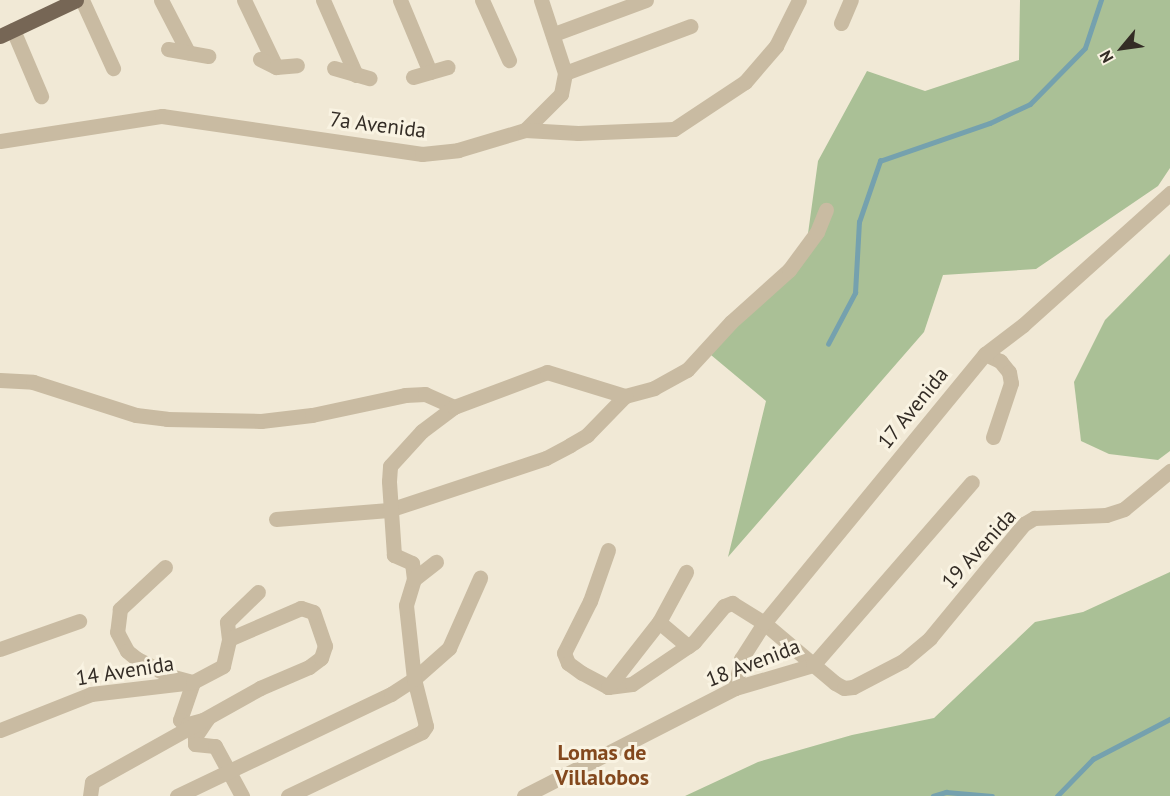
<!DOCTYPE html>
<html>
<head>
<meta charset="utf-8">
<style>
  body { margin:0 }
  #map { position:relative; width:1170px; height:796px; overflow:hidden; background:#f1e9d6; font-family:"PT Sans",sans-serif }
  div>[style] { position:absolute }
  .green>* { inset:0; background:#aac096 }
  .stream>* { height:4.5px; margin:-2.25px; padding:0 2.25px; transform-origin:2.25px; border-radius:2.25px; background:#75a1ae }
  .minor>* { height:15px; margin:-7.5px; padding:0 7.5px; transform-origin:7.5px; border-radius:7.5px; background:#c9bba2 }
  .major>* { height:15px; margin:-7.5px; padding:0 7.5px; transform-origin:7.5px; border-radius:7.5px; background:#766655 }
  span { translate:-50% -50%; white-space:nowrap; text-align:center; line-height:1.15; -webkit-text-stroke:6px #f9f3e2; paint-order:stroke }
  .street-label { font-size:21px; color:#332c25 }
  .neighbourhood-label { font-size:22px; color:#83481d; font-weight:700 }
  .north { position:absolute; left:1092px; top:18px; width:60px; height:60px; -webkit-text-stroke:4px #f9f3e2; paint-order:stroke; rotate:241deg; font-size:16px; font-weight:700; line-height:24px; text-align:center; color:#332c25 }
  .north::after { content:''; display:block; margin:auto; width:21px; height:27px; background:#332c25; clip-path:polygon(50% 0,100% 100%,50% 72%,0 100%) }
</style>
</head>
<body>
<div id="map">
  <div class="green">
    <i style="clip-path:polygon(1020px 0,1170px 0,1170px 168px,1158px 186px,1036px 269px,943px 275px,924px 332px,728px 557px,766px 401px,711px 355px,806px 248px,818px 161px,867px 71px,925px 91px,1019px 60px)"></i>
    <i style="clip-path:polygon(1170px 254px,1170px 451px,1158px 460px,1109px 454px,1081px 441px,1074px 382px,1105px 320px)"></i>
    <i style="clip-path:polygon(1170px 572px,1170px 796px,685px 796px,758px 762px,852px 735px,934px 718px,1035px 622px,1083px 612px)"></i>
  </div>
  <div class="stream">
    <i style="left:828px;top:344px;width:58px;rotate:-62.1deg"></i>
    <i style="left:855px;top:293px;width:71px;rotate:-86.8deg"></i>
    <i style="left:859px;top:222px;width:65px;rotate:-71deg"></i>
    <i style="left:880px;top:161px;width:116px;rotate:-19.1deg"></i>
    <i style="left:990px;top:123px;width:44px;rotate:-25.4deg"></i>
    <i style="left:1030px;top:104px;width:78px;rotate:-45.5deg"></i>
    <i style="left:1085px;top:48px;width:51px;rotate:-71.6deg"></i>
    <i style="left:933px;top:796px;width:14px;rotate:-17deg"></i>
    <i style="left:946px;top:792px;width:46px;rotate:5deg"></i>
    <i style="left:1057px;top:796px;width:52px;rotate:-45.8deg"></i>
    <i style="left:1093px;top:759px;width:87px;rotate:-27.5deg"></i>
  </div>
  <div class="minor">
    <i style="left:82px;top:0;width:75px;rotate:65.5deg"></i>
    <i style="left:161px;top:0;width:59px;rotate:62.6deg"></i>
    <i style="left:244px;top:0;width:74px;rotate:64.5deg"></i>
    <i style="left:323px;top:0;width:82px;rotate:66.3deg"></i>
    <i style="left:400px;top:0;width:78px;rotate:67.4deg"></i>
    <i style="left:482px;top:0;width:66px;rotate:65.8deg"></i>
    <i style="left:841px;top:23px;width:25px;rotate:-67deg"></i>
    <i style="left:13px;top:30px;width:72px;rotate:67deg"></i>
    <i style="left:554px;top:34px;width:98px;rotate:-20.3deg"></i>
    <i style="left:168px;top:49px;width:41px;rotate:9.9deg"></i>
    <i style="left:260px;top:59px;width:18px;rotate:27deg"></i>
    <i style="left:276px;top:67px;width:21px;rotate:-5deg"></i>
    <i style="left:334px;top:68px;width:37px;rotate:16deg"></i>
    <i style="left:565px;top:73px;width:134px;rotate:-20.5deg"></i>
    <i style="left:413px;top:77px;width:36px;rotate:-16deg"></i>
    <i style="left:525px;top:130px;width:51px;rotate:-45deg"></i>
    <i style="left:561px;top:94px;width:21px;rotate:-79deg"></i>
    <i style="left:565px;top:73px;width:77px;rotate:-108.2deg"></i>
    <i style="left:0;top:141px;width:164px;rotate:-8.8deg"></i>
    <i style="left:162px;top:116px;width:263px;rotate:8.3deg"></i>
    <i style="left:422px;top:154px;width:36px;rotate:-6deg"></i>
    <i style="left:458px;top:150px;width:70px;rotate:-16.6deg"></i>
    <i style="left:525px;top:130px;width:53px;rotate:3.2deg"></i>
    <i style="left:578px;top:133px;width:96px;rotate:-2.4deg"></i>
    <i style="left:674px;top:129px;width:85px;rotate:-33.5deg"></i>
    <i style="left:745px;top:82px;width:48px;rotate:-49.3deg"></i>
    <i style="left:776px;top:46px;width:51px;rotate:-63.4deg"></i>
    <i style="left:985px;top:354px;width:17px;rotate:25deg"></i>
    <i style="left:1000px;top:361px;width:14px;rotate:51deg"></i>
    <i style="left:1009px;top:372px;width:11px;rotate:80deg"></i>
    <i style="left:1011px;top:383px;width:57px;rotate:108.4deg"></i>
    <i style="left:0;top:380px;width:33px;rotate:3deg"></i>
    <i style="left:33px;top:382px;width:108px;rotate:17.8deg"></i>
    <i style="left:136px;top:415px;width:31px;rotate:7deg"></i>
    <i style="left:167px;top:419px;width:94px;rotate:1.2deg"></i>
    <i style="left:261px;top:421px;width:51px;rotate:-6.7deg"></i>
    <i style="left:312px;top:415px;width:95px;rotate:-12.1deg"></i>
    <i style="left:405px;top:395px;width:20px;rotate:-3deg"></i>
    <i style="left:425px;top:394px;width:32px;rotate:24deg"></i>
    <i style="left:276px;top:519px;width:113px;rotate:-4.6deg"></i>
    <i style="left:389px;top:510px;width:165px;rotate:-18.3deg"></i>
    <i style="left:546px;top:458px;width:27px;rotate:-28deg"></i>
    <i style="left:570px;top:445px;width:20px;rotate:-30deg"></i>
    <i style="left:587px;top:435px;width:54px;rotate:-45.7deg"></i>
    <i style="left:625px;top:396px;width:30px;rotate:-15deg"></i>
    <i style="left:654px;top:388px;width:38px;rotate:-29deg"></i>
    <i style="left:687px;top:370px;width:65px;rotate:-47.5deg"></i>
    <i style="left:731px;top:322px;width:78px;rotate:-41.9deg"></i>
    <i style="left:789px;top:270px;width:47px;rotate:-53.6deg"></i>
    <i style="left:817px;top:232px;width:24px;rotate:-68deg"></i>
    <i style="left:608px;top:550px;width:54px;rotate:109.4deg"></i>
    <i style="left:590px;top:601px;width:58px;rotate:116.6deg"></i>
    <i style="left:564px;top:653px;width:11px;rotate:68deg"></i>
    <i style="left:568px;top:663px;width:17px;rotate:36deg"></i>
    <i style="left:582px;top:673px;width:30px;rotate:28deg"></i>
    <i style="left:608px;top:687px;width:24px;rotate:-7deg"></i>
    <i style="left:632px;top:684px;width:75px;rotate:-34.1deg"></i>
    <i style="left:694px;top:642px;width:47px;rotate:-50.2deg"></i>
    <i style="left:724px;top:606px;width:9px;rotate:-21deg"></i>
    <i style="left:732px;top:603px;width:38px;rotate:32deg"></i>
    <i style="left:764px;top:623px;width:93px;rotate:40.2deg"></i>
    <i style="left:835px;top:683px;width:10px;rotate:29deg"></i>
    <i style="left:844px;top:688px;width:9px;rotate:-6deg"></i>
    <i style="left:853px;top:687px;width:56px;rotate:-27.5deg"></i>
    <i style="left:903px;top:661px;width:35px;rotate:-40deg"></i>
    <i style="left:930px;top:638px;width:148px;rotate:-50.5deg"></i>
    <i style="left:1024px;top:524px;width:12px;rotate:-31deg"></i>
    <i style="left:1034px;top:518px;width:72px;rotate:-2.4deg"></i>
    <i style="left:1106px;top:515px;width:19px;rotate:-18deg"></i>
    <i style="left:1124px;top:509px;width:60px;rotate:-39.6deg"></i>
    <i style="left:165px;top:567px;width:62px;rotate:137deg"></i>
    <i style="left:120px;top:609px;width:23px;rotate:97deg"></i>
    <i style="left:117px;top:632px;width:21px;rotate:62deg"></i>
    <i style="left:127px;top:651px;width:13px;rotate:39deg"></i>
    <i style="left:137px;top:659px;width:37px;rotate:27deg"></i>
    <i style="left:170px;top:676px;width:24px;rotate:15deg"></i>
    <i style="left:193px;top:682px;width:40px;rotate:108.9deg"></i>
    <i style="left:180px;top:720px;width:9px;rotate:27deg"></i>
    <i style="left:188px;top:724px;width:20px;rotate:-15deg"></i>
    <i style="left:207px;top:719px;width:22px;rotate:124deg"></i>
    <i style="left:195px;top:737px;width:7px;rotate:90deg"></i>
    <i style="left:195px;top:744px;width:20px;rotate:6deg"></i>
    <i style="left:215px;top:746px;width:57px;rotate:61.6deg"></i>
    <i style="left:414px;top:579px;width:16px;rotate:-97deg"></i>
    <i style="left:412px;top:563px;width:20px;rotate:-156deg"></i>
    <i style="left:394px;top:555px;width:74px;rotate:-93.9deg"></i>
    <i style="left:389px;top:481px;width:15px;rotate:-86deg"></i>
    <i style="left:390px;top:466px;width:47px;rotate:-47.6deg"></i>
    <i style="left:422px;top:431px;width:40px;rotate:-37deg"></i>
    <i style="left:454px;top:407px;width:99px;rotate:-20.6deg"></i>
    <i style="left:547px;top:372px;width:82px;rotate:17.1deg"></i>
    <i style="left:659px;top:622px;width:38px;rotate:40deg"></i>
    <i style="left:0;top:649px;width:84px;rotate:-19.5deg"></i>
    <i style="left:608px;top:687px;width:83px;rotate:-51.9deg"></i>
    <i style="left:659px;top:622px;width:57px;rotate:-61.6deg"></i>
    <i style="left:735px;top:688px;width:30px;rotate:-78deg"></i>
    <i style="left:741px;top:659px;width:43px;rotate:-57.4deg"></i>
    <i style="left:764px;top:623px;width:348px;rotate:-50.6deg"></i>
    <i style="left:985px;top:354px;width:48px;rotate:-37.3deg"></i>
    <i style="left:1023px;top:325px;width:198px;rotate:-41.9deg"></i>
    <i style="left:0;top:730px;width:98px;rotate:-21.6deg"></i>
    <i style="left:91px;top:694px;width:103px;rotate:-6.7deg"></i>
    <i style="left:193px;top:682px;width:34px;rotate:-28deg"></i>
    <i style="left:223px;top:666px;width:28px;rotate:-77deg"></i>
    <i style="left:229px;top:639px;width:17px;rotate:-97deg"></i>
    <i style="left:227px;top:622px;width:43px;rotate:-44.1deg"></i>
    <i style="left:90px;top:796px;width:14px;rotate:-82deg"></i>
    <i style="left:92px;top:782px;width:193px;rotate:-29.2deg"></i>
    <i style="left:260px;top:688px;width:53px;rotate:-23.2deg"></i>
    <i style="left:309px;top:667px;width:15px;rotate:-37deg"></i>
    <i style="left:321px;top:658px;width:13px;rotate:-72deg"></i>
    <i style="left:325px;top:646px;width:36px;rotate:-109deg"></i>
    <i style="left:313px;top:612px;width:13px;rotate:-162deg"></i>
    <i style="left:301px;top:608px;width:78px;rotate:156.7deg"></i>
    <i style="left:177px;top:796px;width:237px;rotate:-25.5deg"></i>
    <i style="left:391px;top:694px;width:27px;rotate:-33deg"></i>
    <i style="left:414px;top:679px;width:47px;rotate:-41.5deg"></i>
    <i style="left:449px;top:648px;width:77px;rotate:-66.1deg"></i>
    <i style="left:288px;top:796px;width:148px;rotate:-25.5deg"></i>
    <i style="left:422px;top:732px;width:7px;rotate:-56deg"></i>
    <i style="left:426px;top:726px;width:49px;rotate:-104.3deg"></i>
    <i style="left:414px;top:679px;width:74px;rotate:-96.2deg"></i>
    <i style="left:406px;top:605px;width:27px;rotate:-73deg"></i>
    <i style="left:414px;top:579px;width:28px;rotate:-38deg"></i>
    <i style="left:524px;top:796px;width:237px;rotate:-27.1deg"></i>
    <i style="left:735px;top:688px;width:81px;rotate:-16.4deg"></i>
    <i style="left:813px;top:665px;width:242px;rotate:-49deg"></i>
  </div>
  <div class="major">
    <i style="left:0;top:36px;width:84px;rotate:-25.3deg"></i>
  </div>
  <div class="street-label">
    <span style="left:378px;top:125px;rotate:7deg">7a Avenida</span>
    <span style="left:913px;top:408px;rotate:-51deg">17 Avenida</span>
    <span style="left:979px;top:549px;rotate:-48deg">19 Avenida</span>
    <span style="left:753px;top:663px;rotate:-21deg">18 Avenida</span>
    <span style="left:125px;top:671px;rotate:-9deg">14 Avenida</span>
  </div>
  <div class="neighbourhood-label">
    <span style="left:602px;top:765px">Lomas de<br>Villalobos</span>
  </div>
  <div class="north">N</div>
</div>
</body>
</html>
